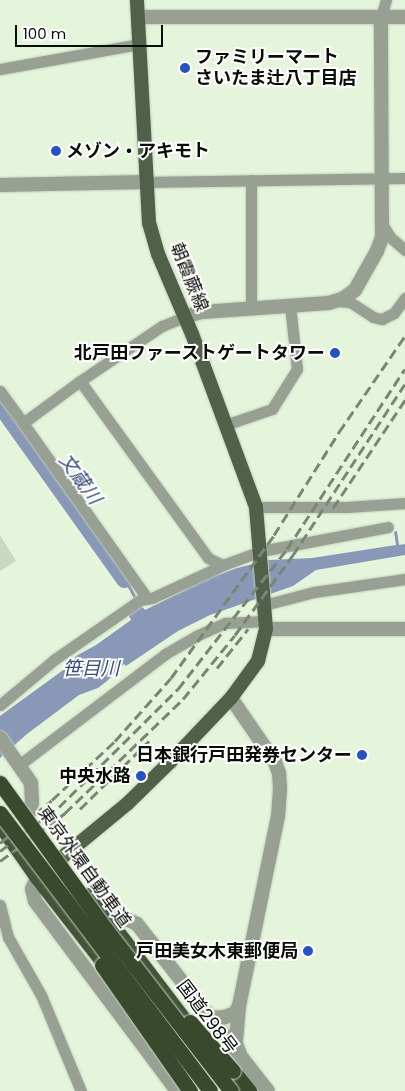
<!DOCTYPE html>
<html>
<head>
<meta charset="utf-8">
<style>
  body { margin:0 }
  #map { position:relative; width:405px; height:1091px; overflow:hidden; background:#e5f5dc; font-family:Poppins,"Noto Sans JP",sans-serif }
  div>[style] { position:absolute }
  .green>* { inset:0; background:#cad8c3 }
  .water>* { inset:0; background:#8898b6 }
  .stream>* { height:3px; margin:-1.5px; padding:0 1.5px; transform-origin:1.5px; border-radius:1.5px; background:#8898b6 }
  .river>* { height:18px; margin:-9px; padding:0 9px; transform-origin:9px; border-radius:9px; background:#8898b6 }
  .roads { filter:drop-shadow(0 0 1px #c2d0ba) drop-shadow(0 0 1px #c2d0ba) }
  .minor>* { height:11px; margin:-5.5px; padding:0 5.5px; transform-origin:5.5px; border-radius:5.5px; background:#97a093 }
  .tertiary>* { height:14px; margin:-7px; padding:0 7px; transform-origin:7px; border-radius:7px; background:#97a093 }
  .primary>* { height:14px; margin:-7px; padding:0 7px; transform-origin:7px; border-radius:7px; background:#516048 }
  .trunk>* { height:14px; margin:-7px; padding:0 7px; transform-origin:7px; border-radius:7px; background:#44543b }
  .motorway>* { height:15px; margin:-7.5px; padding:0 7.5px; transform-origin:7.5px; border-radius:7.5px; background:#38492e }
  .rail>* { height:3px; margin-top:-1.5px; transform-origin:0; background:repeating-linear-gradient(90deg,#7a8574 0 10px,transparent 0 15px) }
  .bridges { filter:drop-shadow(0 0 1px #c2d0ba) drop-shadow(0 0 1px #c2d0ba) }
  .motorway-bridge>* { height:15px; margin:-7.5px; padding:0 7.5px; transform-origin:7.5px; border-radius:7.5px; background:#38492e }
  .dots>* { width:14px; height:14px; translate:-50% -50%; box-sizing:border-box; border:2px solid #fff; border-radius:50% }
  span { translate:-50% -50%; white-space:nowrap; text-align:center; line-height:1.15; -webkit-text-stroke:4px #fff; paint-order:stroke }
  .poi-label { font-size:18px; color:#080d06; font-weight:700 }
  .left { translate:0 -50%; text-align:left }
  .right { translate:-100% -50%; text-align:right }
  .street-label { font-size:18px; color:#080d06 }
  .water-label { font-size:19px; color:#374c78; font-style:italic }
  .scale { position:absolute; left:15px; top:25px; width:148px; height:22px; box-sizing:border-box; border:2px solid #080d06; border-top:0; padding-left:6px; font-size:15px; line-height:18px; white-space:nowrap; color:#080d06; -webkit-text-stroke:4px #fff; paint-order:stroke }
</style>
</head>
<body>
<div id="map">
  <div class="green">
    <i style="clip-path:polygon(0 535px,16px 561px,0 571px)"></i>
  </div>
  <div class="water">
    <i style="clip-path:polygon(397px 531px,399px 545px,405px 544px,405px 555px,316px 570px,293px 586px,210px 615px,178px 631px,126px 666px,124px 664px,107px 681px,98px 688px,79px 695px,27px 734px,0 758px,0 716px,66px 668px,76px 656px,96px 645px,131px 620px,127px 612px,140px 604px,145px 610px,209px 578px,237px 568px,269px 560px,312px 558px,396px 545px,394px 532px)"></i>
  </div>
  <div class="stream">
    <i style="left:125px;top:579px;width:24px;rotate:62deg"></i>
  </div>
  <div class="river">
    <i style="left:0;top:404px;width:215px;rotate:54.5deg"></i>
  </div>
  <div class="roads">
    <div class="minor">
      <i style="left:381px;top:17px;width:18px;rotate:-74deg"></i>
      <i style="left:0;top:69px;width:141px;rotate:-10.2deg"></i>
      <i style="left:145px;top:182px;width:260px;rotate:-0.9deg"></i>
      <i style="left:382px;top:224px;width:15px;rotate:58deg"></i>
      <i style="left:390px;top:237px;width:20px;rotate:41deg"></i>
      <i style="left:337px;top:301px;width:13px;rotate:4deg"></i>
      <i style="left:350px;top:302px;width:27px;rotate:33deg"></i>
      <i style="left:373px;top:317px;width:9px;rotate:13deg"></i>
      <i style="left:382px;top:319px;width:13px;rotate:-27deg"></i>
      <i style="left:394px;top:313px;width:19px;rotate:-54deg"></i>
      <i style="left:251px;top:308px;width:128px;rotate:-90deg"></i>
      <i style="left:80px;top:381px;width:218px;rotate:54.1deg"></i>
      <i style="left:208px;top:558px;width:17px;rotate:25deg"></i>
      <i style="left:0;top:391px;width:39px;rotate:54deg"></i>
      <i style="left:225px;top:425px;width:50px;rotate:-18.8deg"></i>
      <i style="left:272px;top:409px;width:47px;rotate:-58deg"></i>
      <i style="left:297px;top:369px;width:63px;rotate:-96.3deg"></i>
      <i style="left:256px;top:507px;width:91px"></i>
      <i style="left:347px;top:507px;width:58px;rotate:-3.9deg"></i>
      <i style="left:147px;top:598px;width:214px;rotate:-125.3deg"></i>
      <i style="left:23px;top:423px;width:71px;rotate:-36.4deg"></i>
      <i style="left:80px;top:381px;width:99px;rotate:-33.9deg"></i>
      <i style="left:162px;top:326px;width:24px;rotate:-22deg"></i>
      <i style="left:264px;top:605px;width:52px;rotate:-14.6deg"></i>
      <i style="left:314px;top:592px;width:92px;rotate:-8.1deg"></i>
      <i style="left:0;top:705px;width:72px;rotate:-39.9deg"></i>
      <i style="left:55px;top:659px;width:103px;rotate:-34.8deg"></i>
      <i style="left:140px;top:600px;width:12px;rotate:-9deg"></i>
      <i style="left:152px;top:598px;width:78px;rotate:-24.9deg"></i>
      <i style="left:223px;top:565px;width:40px;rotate:-20.2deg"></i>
      <i style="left:261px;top:551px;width:129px;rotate:-10.7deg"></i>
      <i style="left:19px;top:765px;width:183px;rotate:-37.2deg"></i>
      <i style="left:165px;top:654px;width:38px;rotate:-30deg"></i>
      <i style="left:198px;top:635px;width:30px;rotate:-24deg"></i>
      <i style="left:225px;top:623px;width:41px;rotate:-2.8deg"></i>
      <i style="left:0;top:905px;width:33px;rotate:76deg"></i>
      <i style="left:8px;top:937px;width:67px;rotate:60.4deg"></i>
      <i style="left:41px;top:995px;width:104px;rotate:67.4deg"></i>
    </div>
    <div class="tertiary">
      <i style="left:138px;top:17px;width:267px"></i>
      <i style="left:0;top:185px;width:145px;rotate:-1.2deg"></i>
      <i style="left:184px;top:317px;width:19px;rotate:-16deg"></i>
      <i style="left:202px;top:312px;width:127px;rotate:-4.1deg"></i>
      <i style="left:329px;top:303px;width:16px;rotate:-18deg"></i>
      <i style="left:344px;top:298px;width:14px;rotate:-36deg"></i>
      <i style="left:355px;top:290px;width:45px;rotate:-60.6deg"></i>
      <i style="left:377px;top:251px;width:15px;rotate:-70deg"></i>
      <i style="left:382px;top:237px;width:220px;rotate:-90.3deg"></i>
      <i style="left:266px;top:629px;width:139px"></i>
      <i style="left:231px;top:698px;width:78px;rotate:55.5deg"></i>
      <i style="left:275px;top:762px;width:12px;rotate:70deg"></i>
      <i style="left:279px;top:773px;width:16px;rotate:86deg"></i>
      <i style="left:280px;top:789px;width:27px;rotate:94deg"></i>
      <i style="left:278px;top:816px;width:194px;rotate:101.6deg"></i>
      <i style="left:239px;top:1006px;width:38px;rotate:95deg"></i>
      <i style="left:236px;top:1044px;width:14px;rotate:69deg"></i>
      <i style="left:0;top:738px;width:55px;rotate:55.4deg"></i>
      <i style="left:31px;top:783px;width:20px;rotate:87deg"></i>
      <i style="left:32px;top:803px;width:11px;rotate:112deg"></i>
      <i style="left:37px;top:878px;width:12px;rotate:114deg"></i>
      <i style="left:32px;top:889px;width:12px;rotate:76deg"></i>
      <i style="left:35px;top:901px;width:237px;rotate:53.2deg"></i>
      <i style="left:97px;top:904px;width:45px;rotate:26.6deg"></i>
      <i style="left:137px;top:924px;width:212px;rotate:51.9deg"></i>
      <i style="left:211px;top:1018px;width:14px;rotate:-4deg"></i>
      <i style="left:225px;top:1017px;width:11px;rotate:-22deg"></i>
      <i style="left:235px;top:1013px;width:8px;rotate:-60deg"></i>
    </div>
    <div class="primary">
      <i style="left:48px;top:869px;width:104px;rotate:-39.5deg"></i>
      <i style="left:128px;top:803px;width:59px;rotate:-44.3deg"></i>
      <i style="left:170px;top:762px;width:88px;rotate:-46.4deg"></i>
      <i style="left:231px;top:698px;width:46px;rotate:-53.9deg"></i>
      <i style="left:258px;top:661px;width:33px;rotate:-76deg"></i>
      <i style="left:266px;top:629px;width:122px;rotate:-94.7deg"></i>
      <i style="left:256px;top:507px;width:184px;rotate:-110.3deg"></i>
      <i style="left:192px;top:334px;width:87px;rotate:-113deg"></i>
      <i style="left:158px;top:254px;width:32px;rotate:-106deg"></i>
      <i style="left:149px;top:223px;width:223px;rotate:-93.1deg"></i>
    </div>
    <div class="trunk">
      <i style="left:0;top:825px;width:65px;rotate:55.1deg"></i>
      <i style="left:37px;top:878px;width:120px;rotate:52.1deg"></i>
      <i style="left:90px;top:895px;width:173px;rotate:52.7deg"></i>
    </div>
    <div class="motorway">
      <i style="left:233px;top:1071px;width:26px;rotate:51deg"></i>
    </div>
  </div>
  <div class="rail">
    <i style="left:333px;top:508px;width:130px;rotate:-56.3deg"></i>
    <i style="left:217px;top:668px;width:50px;rotate:-51.5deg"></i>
    <i style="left:80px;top:809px;width:97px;rotate:-44.6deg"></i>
    <i style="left:0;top:843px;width:67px;rotate:-39.6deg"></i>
    <i style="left:52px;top:800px;width:86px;rotate:-43.1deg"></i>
    <i style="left:115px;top:741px;width:84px;rotate:-48.4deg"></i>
    <i style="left:171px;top:678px;width:176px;rotate:-54.2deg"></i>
    <i style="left:274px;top:535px;width:122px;rotate:-57.7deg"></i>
    <i style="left:339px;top:432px;width:116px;rotate:-55.5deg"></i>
    <i style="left:0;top:851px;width:74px;rotate:-36.7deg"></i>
    <i style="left:59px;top:807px;width:168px;rotate:-44.8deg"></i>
    <i style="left:178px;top:689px;width:177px;rotate:-52.1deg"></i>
    <i style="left:287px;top:549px;width:215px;rotate:-56.8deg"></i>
    <i style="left:0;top:861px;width:81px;rotate:-36.4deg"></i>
    <i style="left:65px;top:813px;width:164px;rotate:-44deg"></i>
    <i style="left:183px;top:699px;width:82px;rotate:-50.9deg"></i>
    <i style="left:235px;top:635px;width:99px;rotate:-54.1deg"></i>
    <i style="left:293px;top:555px;width:204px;rotate:-56.8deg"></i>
  </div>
  <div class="bridges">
    <div class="motorway-bridge">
      <i style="left:0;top:783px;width:179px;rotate:54.1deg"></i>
      <i style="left:105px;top:928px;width:206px;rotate:52.3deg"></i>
      <i style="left:0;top:813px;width:348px;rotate:52.9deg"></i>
      <i style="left:102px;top:965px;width:154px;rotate:55.1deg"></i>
      <i style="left:190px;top:1022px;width:65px;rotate:48.7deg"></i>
    </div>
  </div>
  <div class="dots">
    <i style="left:185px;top:68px;background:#2552c1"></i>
    <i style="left:56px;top:151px;background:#2552c1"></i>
    <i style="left:335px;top:353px;background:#2552c1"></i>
    <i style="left:362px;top:755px;background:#2552c1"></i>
    <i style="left:141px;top:776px;background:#2552c1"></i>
    <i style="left:308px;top:951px;background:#2552c1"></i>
  </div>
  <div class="poi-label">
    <span class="left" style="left:195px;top:68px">ファミリーマート<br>さいたま辻八丁目店</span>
    <span class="left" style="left:66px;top:151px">メゾン・アキモト</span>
    <span class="right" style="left:325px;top:353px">北戸田ファーストゲートタワー</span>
    <span class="right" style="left:352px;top:755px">日本銀行戸田発券センター</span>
    <span class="right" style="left:131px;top:776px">中央水路</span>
    <span class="right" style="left:298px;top:951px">戸田美女木東郵便局</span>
  </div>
  <div class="street-label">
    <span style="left:189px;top:277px;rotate:68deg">朝霞蕨線</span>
    <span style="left:84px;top:867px;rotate:54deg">東京外環自動車道</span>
    <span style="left:207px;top:1017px;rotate:53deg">国道298号</span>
  </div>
  <div class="water-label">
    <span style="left:80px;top:479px;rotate:54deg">文蔵川</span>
    <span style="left:91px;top:669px">笹目川</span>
  </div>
  <div class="scale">100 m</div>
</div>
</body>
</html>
